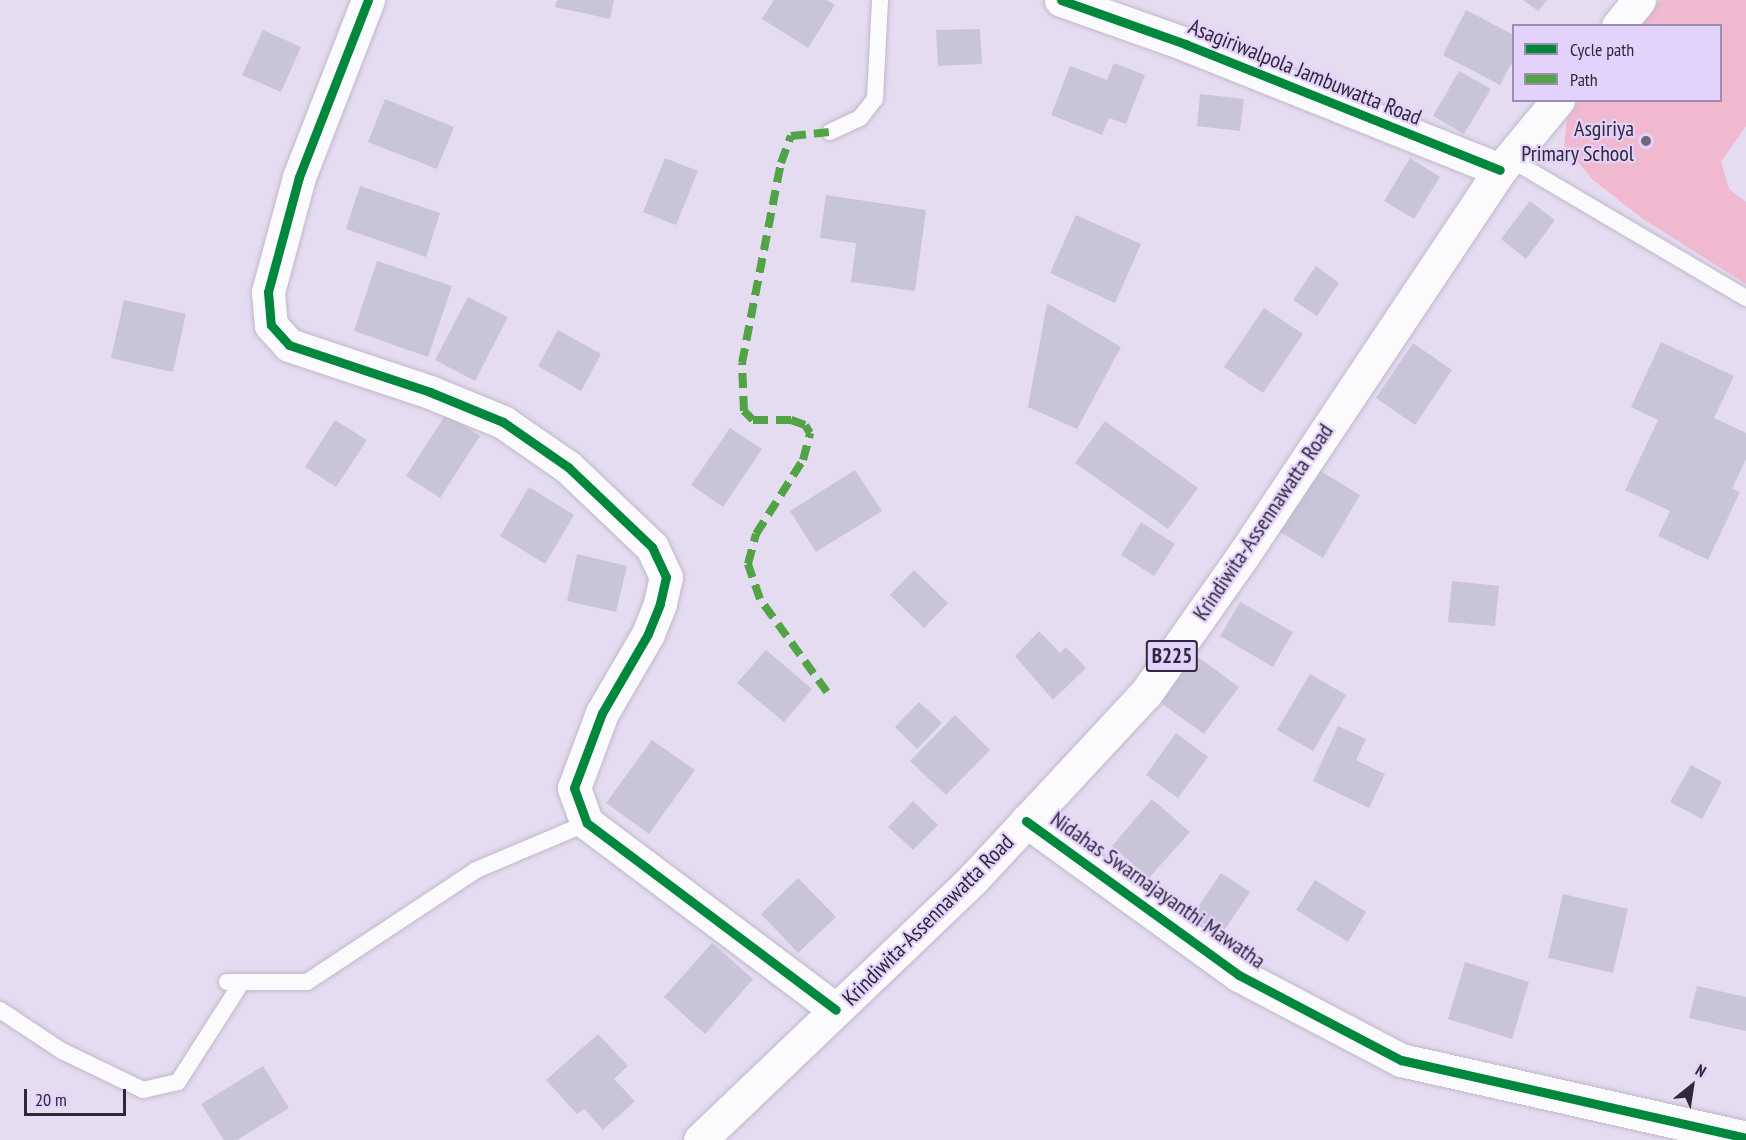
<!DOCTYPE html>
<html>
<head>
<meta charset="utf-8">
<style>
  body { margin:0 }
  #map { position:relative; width:1746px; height:1140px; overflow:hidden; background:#e5dcf2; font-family:"PT Sans Narrow",sans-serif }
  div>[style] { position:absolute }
  .green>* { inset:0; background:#f0b9cf }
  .building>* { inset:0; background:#c9c5d8 }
  .roads { filter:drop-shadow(0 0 2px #c0b8ca) drop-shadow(0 0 2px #c0b8ca) }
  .service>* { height:16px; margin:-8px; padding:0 8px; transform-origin:8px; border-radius:8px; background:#fbfafd }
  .minor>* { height:33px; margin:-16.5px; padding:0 16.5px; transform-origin:16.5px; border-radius:16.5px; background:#fbfafd }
  .tertiary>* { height:33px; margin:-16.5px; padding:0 16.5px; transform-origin:16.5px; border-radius:16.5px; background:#fbfafd }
  .primary>* { height:33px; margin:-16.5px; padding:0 16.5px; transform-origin:16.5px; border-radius:16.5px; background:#fbfafd }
  .quiet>* { height:8px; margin-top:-4px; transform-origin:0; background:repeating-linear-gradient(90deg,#52a345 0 15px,transparent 0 23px) }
  .cycleway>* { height:9px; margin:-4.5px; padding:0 4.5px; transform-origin:4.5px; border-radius:4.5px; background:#00873e }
  .dots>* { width:16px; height:16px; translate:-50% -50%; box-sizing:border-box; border:3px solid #e3d2fc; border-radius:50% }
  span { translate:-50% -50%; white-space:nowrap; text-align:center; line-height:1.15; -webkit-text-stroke:4.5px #e3d2fc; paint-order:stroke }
  .shield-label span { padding:2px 4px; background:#e3d2fc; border:2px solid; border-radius:4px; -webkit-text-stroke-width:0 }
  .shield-label { font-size:21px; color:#2f2838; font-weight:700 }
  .street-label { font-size:22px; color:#2f2838 }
  .poi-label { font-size:22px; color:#2f2838 }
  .right { translate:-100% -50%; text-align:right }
  .legend { position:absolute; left:1512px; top:24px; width:210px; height:78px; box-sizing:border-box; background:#e3d2fc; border:2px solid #9b8eae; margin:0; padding:8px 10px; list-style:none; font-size:18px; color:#2f2838 }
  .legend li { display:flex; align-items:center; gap:12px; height:30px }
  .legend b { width:30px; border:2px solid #9b8eae }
  .north { position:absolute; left:1662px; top:1056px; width:60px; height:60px; -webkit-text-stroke:4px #e3d2fc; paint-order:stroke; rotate:30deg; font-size:16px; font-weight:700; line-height:24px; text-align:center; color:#2f2838 }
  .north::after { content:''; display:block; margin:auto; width:21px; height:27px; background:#2f2838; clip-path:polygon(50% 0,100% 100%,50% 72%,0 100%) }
  .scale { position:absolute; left:24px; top:1089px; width:102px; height:27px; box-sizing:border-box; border:3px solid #2f2838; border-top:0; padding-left:8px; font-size:18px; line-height:21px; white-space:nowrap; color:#2f2838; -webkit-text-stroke:4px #e3d2fc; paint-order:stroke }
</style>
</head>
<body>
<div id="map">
  <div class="green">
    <i style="clip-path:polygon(1660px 0,1746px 0,1746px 126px,1721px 162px,1729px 189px,1746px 202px,1746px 284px,1643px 219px,1593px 180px,1564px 145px,1567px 119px,1578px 101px,1720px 100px,1720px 26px,1638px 25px)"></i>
  </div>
  <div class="building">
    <i style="clip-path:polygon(557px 0,614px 0,610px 19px,555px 7px)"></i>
    <i style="clip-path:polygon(774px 0,827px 0,835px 5px,808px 48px,762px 19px)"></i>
    <i style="clip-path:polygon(1523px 0,1547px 0,1538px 11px)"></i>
    <i style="clip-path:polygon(1466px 10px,1514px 35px,1514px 59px,1500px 85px,1443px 55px)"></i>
    <i style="clip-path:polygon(980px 29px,982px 64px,938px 66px,936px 30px)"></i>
    <i style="clip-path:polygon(263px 30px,301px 47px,281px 92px,242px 75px)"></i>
    <i style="clip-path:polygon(1114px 63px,1145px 75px,1126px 124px,1109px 118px,1102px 135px,1051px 115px,1070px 66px,1107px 80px)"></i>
    <i style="clip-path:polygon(1459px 71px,1491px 89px,1464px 134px,1433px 116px)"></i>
    <i style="clip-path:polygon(1200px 94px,1244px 99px,1240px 131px,1197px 126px)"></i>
    <i style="clip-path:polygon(385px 99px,454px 127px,437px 169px,368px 142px)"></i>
    <i style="clip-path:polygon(665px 158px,698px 171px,676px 225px,643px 212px)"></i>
    <i style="clip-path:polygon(1410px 158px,1440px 177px,1414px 219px,1384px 201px)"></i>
    <i style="clip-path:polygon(360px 186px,440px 213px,426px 257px,346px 229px)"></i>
    <i style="clip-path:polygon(826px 195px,926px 210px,915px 291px,851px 282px,856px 243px,820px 238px)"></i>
    <i style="clip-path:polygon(1530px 201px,1555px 220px,1526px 259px,1501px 239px)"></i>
    <i style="clip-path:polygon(1076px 215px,1141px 244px,1115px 303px,1050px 273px)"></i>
    <i style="clip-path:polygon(377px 261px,452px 286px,428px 357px,354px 331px)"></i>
    <i style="clip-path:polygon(1316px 266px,1339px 283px,1317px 316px,1293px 300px)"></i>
    <i style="clip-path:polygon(468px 297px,508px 317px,475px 381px,435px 360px)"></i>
    <i style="clip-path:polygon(124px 300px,186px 314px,173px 372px,111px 358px)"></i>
    <i style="clip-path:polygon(1047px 303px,1121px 347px,1077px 429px,1028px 407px)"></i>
    <i style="clip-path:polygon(1264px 308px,1303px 334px,1263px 393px,1224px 367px)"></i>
    <i style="clip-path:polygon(558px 330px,601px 354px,581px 391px,538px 366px)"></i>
    <i style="clip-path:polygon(1661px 342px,1734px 376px,1714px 418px,1746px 433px,1746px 459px,1732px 489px,1740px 492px,1708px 560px,1658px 536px,1670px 511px,1625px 490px,1658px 420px,1631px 407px)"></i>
    <i style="clip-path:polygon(1413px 343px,1452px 370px,1415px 425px,1376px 398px)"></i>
    <i style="clip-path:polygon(446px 414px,480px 436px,440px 498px,406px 476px)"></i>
    <i style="clip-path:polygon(335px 420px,367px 440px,336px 487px,305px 467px)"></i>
    <i style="clip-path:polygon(1105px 421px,1198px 488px,1168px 529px,1075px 463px)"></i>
    <i style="clip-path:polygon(730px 428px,762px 449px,723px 507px,691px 485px)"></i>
    <i style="clip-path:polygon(1317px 469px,1360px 495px,1323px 558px,1280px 532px)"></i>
    <i style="clip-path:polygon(855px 470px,882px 511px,816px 552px,790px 511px)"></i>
    <i style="clip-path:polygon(529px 487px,574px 515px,545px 564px,500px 536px)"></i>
    <i style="clip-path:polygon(1141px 522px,1175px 544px,1154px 576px,1121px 555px)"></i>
    <i style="clip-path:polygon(577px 554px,627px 566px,616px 612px,567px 601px)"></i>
    <i style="clip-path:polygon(914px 570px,948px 603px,924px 628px,890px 595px)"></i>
    <i style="clip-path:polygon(1452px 581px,1499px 586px,1495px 626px,1448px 622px)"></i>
    <i style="clip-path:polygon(1240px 602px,1293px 632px,1273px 667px,1220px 636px)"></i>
    <i style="clip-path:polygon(1039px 631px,1060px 653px,1066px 647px,1086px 668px,1053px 700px,1015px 656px)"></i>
    <i style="clip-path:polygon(766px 650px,812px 689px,784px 722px,737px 683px)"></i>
    <i style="clip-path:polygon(1195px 655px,1239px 687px,1204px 734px,1161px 703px)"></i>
    <i style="clip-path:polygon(1310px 674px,1346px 695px,1313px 751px,1277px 730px)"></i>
    <i style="clip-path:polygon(919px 702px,942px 723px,917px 749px,895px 727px)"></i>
    <i style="clip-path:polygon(955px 715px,990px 750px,946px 795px,910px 761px)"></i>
    <i style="clip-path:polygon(1338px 726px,1366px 739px,1356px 760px,1385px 774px,1369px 808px,1313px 781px)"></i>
    <i style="clip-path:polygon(1176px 733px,1208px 757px,1178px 798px,1146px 775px)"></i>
    <i style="clip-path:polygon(652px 740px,695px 770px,649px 834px,606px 803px)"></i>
    <i style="clip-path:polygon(1691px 765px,1722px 782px,1702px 819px,1670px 802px)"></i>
    <i style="clip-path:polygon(1152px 799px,1190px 832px,1149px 878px,1112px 846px)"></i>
    <i style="clip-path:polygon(913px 801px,938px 825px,913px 850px,888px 827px)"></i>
    <i style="clip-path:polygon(1221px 873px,1250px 892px,1221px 935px,1192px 916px)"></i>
    <i style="clip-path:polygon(798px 878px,836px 917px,798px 953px,761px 914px)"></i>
    <i style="clip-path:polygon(1315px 880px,1366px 912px,1348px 942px,1296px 910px)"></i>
    <i style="clip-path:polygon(1563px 894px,1628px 909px,1613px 973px,1548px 958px)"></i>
    <i style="clip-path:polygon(712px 943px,753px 979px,705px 1034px,664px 997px)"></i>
    <i style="clip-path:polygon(1465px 962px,1529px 982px,1512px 1039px,1448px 1019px)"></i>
    <i style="clip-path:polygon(1697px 986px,1746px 997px,1746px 1031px,1689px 1018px)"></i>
    <i style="clip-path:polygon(598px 1034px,628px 1066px,614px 1079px,635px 1101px,603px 1130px,584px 1109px,577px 1114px,546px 1080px)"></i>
    <i style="clip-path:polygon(263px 1066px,289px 1108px,237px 1140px,224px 1140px,201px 1104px)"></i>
  </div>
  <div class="roads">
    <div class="service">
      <i style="left:830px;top:132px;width:33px;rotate:-25deg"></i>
      <i style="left:860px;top:118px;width:24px;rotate:-52deg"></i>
      <i style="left:875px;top:99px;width:99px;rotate:-87.1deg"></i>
      <i style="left:1510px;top:159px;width:274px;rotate:30.5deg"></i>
      <i style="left:227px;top:982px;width:80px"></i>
      <i style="left:307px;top:982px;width:203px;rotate:-33.5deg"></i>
      <i style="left:476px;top:870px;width:121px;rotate:-22.9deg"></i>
      <i style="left:0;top:1010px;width:74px;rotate:33.5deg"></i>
      <i style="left:62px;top:1051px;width:90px;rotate:25.7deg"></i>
      <i style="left:143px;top:1090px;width:36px;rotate:-13deg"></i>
      <i style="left:178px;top:1082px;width:119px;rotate:-57.4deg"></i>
    </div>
    <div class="minor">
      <i style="left:368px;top:0;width:190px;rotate:111.3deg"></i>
      <i style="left:299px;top:177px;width:119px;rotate:105.1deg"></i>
      <i style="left:268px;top:292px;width:33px;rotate:85deg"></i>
      <i style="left:271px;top:325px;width:27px;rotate:48deg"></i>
      <i style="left:289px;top:345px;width:149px;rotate:18.4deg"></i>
      <i style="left:430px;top:392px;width:79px;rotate:22.3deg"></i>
      <i style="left:503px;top:422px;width:79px;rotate:34.7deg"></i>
      <i style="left:568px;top:467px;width:116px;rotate:43.6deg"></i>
      <i style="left:652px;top:547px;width:33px;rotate:65deg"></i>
      <i style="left:666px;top:577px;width:28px;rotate:103deg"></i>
      <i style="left:660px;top:604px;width:32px;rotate:112deg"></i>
      <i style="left:648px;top:634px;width:91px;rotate:120.2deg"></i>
      <i style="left:602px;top:713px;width:80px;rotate:110.5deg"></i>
      <i style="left:574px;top:788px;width:37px;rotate:70deg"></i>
      <i style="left:587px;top:823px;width:311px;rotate:36.9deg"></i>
      <i style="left:1026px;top:821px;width:263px;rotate:35.9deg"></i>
      <i style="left:1239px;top:975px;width:183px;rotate:27.7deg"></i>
      <i style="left:1401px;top:1060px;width:354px;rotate:12.7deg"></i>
    </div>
    <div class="tertiary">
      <i style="left:1061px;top:0;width:132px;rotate:19.5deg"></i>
      <i style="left:1185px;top:44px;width:339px;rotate:21.8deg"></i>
    </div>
    <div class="primary">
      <i style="left:1618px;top:26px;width:33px;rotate:-51deg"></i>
      <i style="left:700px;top:1140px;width:378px;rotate:-43.7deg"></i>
      <i style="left:973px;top:879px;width:254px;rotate:-47.1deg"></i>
      <i style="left:1146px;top:693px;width:166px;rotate:-54.8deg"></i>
      <i style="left:1242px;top:557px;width:465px;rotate:-56.3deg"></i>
      <i style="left:1500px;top:170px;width:91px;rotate:-50.4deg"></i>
    </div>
  </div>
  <div class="quiet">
    <i style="left:827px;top:692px;width:115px;rotate:-125.8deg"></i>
    <i style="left:760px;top:599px;width:37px;rotate:-109deg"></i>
    <i style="left:748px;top:564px;width:31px;rotate:-75deg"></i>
    <i style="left:756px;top:534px;width:88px;rotate:-57.6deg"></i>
    <i style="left:803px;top:460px;width:28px;rotate:-75deg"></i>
    <i style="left:810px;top:433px;width:9px;rotate:-122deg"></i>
    <i style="left:805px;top:425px;width:15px;rotate:-160deg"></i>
    <i style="left:791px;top:420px;width:38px;rotate:180deg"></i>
    <i style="left:753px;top:420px;width:13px;rotate:-135deg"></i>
    <i style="left:744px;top:411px;width:48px;rotate:-92.4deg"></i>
    <i style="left:742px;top:363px;width:204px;rotate:-79deg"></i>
    <i style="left:781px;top:163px;width:29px;rotate:-70deg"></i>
    <i style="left:791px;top:136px;width:39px;rotate:-6deg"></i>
  </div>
  <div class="cycleway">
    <i style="left:368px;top:0;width:190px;rotate:111.3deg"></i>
    <i style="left:299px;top:177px;width:119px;rotate:105.1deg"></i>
    <i style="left:268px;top:292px;width:33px;rotate:85deg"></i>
    <i style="left:271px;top:325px;width:27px;rotate:48deg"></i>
    <i style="left:289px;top:345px;width:149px;rotate:18.4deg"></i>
    <i style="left:430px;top:392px;width:79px;rotate:22.3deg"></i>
    <i style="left:503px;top:422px;width:79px;rotate:34.7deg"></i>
    <i style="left:568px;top:467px;width:116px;rotate:43.6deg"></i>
    <i style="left:652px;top:547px;width:33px;rotate:65deg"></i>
    <i style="left:666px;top:577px;width:28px;rotate:103deg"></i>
    <i style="left:660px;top:604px;width:32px;rotate:112deg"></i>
    <i style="left:648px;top:634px;width:91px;rotate:120.2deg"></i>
    <i style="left:602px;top:713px;width:80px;rotate:110.5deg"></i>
    <i style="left:574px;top:788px;width:37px;rotate:70deg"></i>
    <i style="left:587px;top:823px;width:311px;rotate:36.9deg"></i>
    <i style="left:1061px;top:0;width:132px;rotate:19.5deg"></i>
    <i style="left:1185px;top:44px;width:339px;rotate:21.8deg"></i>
    <i style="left:1026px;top:821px;width:263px;rotate:35.9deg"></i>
    <i style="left:1239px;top:975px;width:183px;rotate:27.7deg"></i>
    <i style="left:1401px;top:1060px;width:354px;rotate:12.7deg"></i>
  </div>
  <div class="dots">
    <i style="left:1646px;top:141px;background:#6f6779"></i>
  </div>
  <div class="shield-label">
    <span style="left:1172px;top:656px">B225</span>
  </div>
  <div class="street-label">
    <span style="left:1305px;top:72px;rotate:22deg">Asagiriwalpola Jambuwatta Road</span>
    <span style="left:1263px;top:522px;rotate:-56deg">Krindiwita-Assennawatta Road</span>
    <span style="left:1158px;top:890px;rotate:35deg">Nidahas Swarnajayanthi Mawatha</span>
    <span style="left:928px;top:920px;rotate:-45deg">Krindiwita-Assennawatta Road</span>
  </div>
  <div class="poi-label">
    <span class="right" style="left:1634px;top:141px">Asgiriya<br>Primary School</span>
  </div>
  <ul class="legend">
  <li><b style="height:8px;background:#00873e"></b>Cycle path</li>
  <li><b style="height:8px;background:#52a345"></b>Path</li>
  </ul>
  <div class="north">N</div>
  <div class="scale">20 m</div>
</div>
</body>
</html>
